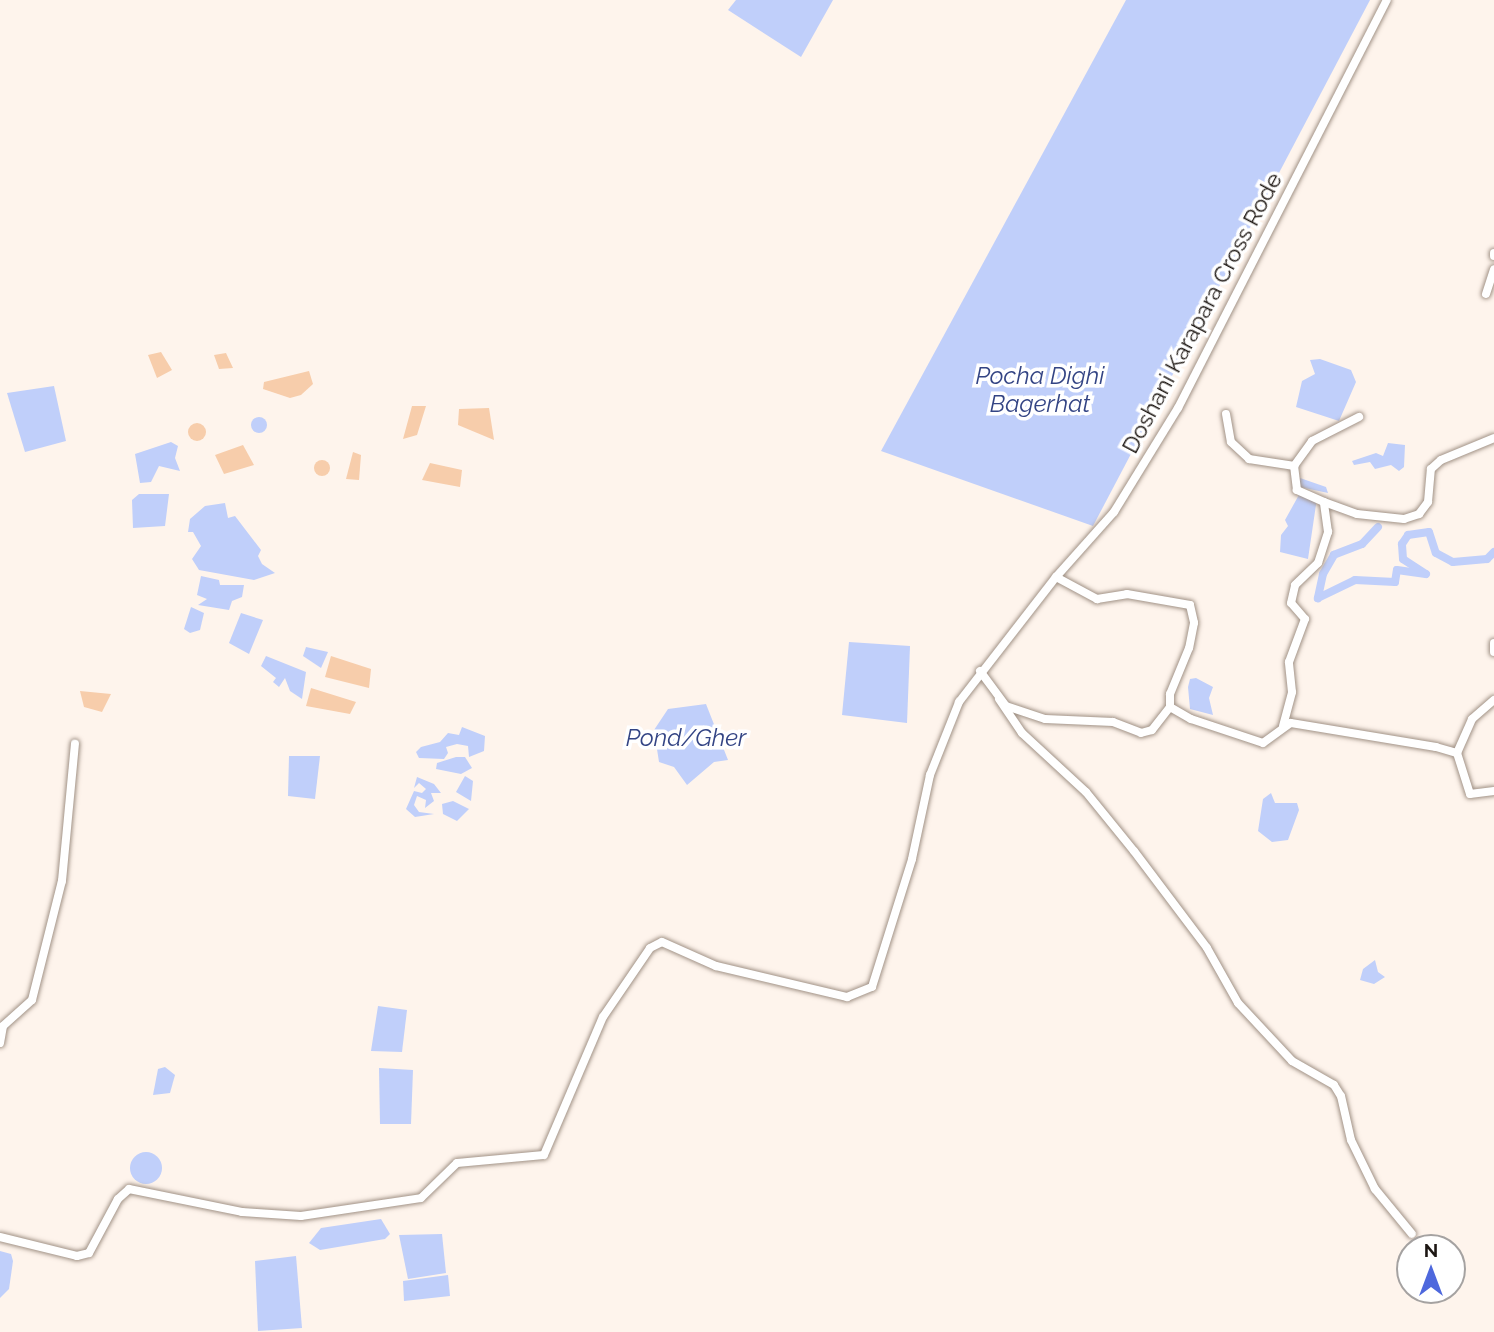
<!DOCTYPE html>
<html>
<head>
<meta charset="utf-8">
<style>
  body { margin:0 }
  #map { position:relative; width:1494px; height:1332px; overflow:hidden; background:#fef4ec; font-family:Raleway,sans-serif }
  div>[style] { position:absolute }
  .green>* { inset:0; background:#f7cdab }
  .round { border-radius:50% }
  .water>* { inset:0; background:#c0cffa }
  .canal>* { height:8px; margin:-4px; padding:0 4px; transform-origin:4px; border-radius:4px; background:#c0cffa }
  .roads { filter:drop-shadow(0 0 2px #a19286) drop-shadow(0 0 2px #a19286) }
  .minor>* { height:8px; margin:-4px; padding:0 4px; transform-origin:4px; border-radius:4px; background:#fff }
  span { translate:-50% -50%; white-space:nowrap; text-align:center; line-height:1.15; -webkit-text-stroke:7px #fff; paint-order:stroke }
  .street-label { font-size:23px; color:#1d1713 }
  .water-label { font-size:24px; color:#334484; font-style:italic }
  .north { position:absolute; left:1396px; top:1234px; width:70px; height:70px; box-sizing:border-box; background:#fff; border:2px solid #a5a2a1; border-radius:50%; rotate:0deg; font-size:19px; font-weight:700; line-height:28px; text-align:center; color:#1d1713 }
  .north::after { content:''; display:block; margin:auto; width:24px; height:32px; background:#4e68dd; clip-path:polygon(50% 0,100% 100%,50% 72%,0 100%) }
</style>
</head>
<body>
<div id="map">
  <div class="green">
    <i style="clip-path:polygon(161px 352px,172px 370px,157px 378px,148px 355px)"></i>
    <i style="clip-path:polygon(226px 353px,233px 368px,219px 369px,214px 355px)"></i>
    <i style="clip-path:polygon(309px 371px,313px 384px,301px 395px,290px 398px,263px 389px,264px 382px)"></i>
    <i style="clip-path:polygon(412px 406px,426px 406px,417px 435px,403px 439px)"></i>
    <i style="clip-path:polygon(489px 408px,494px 440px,458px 425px,459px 409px)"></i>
    <i class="round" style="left:188px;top:423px;width:18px;height:18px"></i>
    <i style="clip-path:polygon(243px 445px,254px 465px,224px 474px,215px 455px)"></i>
    <i style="clip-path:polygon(353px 452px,361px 455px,359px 480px,346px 479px)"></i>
    <i class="round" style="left:314px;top:460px;width:16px;height:16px"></i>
    <i style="clip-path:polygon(430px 463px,462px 470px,460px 487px,422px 480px)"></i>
    <i style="clip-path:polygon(331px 656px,371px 669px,369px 688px,325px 677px)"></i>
    <i style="clip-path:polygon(311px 688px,356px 702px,350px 714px,306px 706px)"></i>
    <i style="clip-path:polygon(80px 691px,111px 694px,102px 712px,84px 707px)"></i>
  </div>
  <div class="water">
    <i style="clip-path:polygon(736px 0,833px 0,801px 57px,728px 10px)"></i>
    <i style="clip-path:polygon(1126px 0,1370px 0,1093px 526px,881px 451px)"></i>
    <i style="clip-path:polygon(1320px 359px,1351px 370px,1356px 382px,1339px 421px,1296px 407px,1302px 381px,1315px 374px,1310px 360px)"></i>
    <i style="clip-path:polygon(54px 386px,66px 441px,25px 452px,7px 393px)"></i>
    <i class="round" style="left:251px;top:417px;width:16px;height:16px"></i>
    <i style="clip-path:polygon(171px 442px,178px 446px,175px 458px,180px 471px,159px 466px,151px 482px,140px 483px,135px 454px)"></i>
    <i style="clip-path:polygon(1388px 443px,1405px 445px,1404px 467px,1399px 471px,1391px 465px,1375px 469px,1370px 462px,1354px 465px,1352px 461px,1376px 453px,1383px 456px)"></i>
    <i style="clip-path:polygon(1300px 478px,1326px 487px,1328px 493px,1300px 487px)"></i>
    <i style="clip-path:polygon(1300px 493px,1317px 498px,1308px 559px,1280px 552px,1281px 535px,1288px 526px,1285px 520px)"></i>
    <i style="clip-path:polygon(139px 494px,169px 494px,165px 526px,133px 528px,132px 500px)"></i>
    <i style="clip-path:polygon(225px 503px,228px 518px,235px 516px,261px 550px,258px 556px,262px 564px,275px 573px,254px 580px,199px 570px,192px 559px,201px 546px,193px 532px,188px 532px,190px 519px,205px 506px)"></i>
    <i style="clip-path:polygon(201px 576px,219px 580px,220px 585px,244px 585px,242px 597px,232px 601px,229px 610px,198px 605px,207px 599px,197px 595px)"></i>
    <i style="clip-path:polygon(191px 607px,204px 613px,200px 630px,190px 633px,184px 629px)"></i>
    <i style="clip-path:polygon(241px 613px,263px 620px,249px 654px,229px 643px)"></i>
    <i style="clip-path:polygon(849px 642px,910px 646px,907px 723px,842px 715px)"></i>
    <i style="clip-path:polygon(306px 647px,328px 652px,321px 668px,303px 656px)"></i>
    <i style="clip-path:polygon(266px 656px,306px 672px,302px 699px,290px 691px,285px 678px,279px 687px,273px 682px,276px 678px,261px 666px)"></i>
    <i style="clip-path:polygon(1196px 678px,1213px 687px,1209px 698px,1213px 715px,1190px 709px,1188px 687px,1190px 679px)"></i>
    <i style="clip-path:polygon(706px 704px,728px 760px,714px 762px,687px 785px,674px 767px,659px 762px,654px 730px,668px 709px)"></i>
    <i style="clip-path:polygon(462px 727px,485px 736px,484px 751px,469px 757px,468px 746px,457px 744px,446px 747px,448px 753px,444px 759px,419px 758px,416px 752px,421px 747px,440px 742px,448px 733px,459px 735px)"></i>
    <i style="clip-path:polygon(289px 756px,320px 756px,315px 799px,288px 796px)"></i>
    <i style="clip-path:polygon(456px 757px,465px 757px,472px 768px,461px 774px,436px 769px,437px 763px)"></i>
    <i style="clip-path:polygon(465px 776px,473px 781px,471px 801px,456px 792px)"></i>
    <i style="clip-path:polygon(417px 777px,434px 784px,441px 793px,431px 793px,434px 801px,425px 808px,426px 800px,417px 796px,414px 805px,419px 812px,434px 814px,415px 817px,406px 809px,414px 791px,422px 793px,426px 789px,419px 783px,414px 788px)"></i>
    <i style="clip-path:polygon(1271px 793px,1275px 803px,1297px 803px,1299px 810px,1288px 840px,1272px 842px,1258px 831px,1263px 799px)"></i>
    <i style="clip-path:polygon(453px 801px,469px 809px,457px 821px,443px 814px,442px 804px)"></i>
    <i style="clip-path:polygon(1375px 960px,1378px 972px,1385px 977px,1374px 984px,1360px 980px,1363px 969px)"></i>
    <i style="clip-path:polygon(378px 1006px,407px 1010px,402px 1052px,371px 1051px)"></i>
    <i style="clip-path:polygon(165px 1067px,175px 1075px,170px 1093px,153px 1095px,158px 1069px)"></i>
    <i style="clip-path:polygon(379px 1068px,413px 1070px,411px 1124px,380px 1124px)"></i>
    <i class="round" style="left:130px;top:1152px;width:32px;height:32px"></i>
    <i style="clip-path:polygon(381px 1219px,390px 1234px,385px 1239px,320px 1250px,309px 1243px,321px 1228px)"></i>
    <i style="clip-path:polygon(442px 1234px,446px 1273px,408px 1279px,399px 1235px)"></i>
    <i style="clip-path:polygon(0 1251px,11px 1254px,13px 1261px,9px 1289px,0 1298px)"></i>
    <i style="clip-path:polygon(296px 1256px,302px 1328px,258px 1331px,255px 1261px)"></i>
    <i style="clip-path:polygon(448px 1275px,450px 1296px,404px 1301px,403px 1281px)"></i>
  </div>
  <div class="canal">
    <i style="left:1378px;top:527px;width:23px;rotate:133deg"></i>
    <i style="left:1362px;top:544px;width:30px;rotate:159deg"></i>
    <i style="left:1334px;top:555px;width:22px;rotate:120deg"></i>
    <i style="left:1323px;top:574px;width:25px;rotate:102deg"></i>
    <i style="left:1318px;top:598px;width:41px;rotate:-25.9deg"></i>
    <i style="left:1355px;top:580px;width:40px;rotate:2.9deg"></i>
    <i style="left:1395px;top:582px;width:12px;rotate:-81deg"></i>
    <i style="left:1397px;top:570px;width:29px;rotate:8deg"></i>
    <i style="left:1426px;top:574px;width:27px;rotate:-147deg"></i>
    <i style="left:1403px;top:559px;width:15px;rotate:-94deg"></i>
    <i style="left:1402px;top:544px;width:11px;rotate:-56deg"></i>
    <i style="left:1408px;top:535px;width:21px;rotate:-8deg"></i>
    <i style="left:1429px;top:532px;width:22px;rotate:72deg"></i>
    <i style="left:1436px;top:553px;width:19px;rotate:28deg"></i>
    <i style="left:1453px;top:562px;width:34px;rotate:-5deg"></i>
    <i style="left:1487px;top:559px;width:10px;rotate:-45deg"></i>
  </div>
  <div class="roads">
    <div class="minor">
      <i style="left:1494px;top:253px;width:3px;rotate:90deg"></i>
      <i style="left:1486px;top:294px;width:26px;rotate:-72deg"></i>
      <i style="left:1226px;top:414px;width:28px;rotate:80deg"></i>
      <i style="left:1231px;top:442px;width:25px;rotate:43deg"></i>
      <i style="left:1249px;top:459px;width:46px;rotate:8.8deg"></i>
      <i style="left:1324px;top:502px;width:35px;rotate:20deg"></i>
      <i style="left:1357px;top:514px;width:47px;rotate:6.1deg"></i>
      <i style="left:1404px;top:519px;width:16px;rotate:-18deg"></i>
      <i style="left:1419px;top:514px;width:15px;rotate:-53deg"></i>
      <i style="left:1428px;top:502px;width:33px;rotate:-85deg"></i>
      <i style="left:1431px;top:469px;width:13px;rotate:-42deg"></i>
      <i style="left:1441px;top:460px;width:57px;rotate:-22.5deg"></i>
      <i style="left:1056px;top:577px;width:47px;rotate:28.2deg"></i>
      <i style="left:1097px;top:599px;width:30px;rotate:-9deg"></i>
      <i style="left:1127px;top:594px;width:64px;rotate:9.9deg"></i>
      <i style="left:1190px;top:605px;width:18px;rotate:77deg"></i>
      <i style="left:1194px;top:623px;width:25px;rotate:101deg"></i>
      <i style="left:1189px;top:648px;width:50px;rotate:112.4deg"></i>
      <i style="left:1170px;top:694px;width:13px;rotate:90deg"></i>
      <i style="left:1170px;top:707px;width:24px;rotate:30deg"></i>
      <i style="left:1191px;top:719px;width:76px;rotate:18.4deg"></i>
      <i style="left:1263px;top:743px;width:34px;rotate:-36deg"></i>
      <i style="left:1291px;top:723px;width:147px;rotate:9.4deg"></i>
      <i style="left:1436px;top:747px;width:22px;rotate:16deg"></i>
      <i style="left:1457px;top:753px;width:43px;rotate:72.4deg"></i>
      <i style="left:1470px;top:794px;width:24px;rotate:-7deg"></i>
      <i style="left:1494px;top:643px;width:9px;rotate:90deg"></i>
      <i style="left:980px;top:671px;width:44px;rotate:53.4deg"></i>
      <i style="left:1006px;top:706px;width:41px;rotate:18.4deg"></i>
      <i style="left:1045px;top:719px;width:68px;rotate:2.5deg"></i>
      <i style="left:1113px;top:722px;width:30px;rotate:21deg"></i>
      <i style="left:1141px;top:733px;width:11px;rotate:-15deg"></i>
      <i style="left:1152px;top:730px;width:29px;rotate:-52deg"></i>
      <i style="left:999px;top:699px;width:41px;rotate:55.9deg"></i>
      <i style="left:1022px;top:733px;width:87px;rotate:42.7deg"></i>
      <i style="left:1086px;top:792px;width:76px;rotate:50.9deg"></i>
      <i style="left:1134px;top:851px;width:121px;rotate:53deg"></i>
      <i style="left:1207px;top:948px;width:63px;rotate:60.6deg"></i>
      <i style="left:1238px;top:1003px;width:79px;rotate:47deg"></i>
      <i style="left:1292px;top:1061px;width:48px;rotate:29.7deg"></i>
      <i style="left:1334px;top:1085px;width:13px;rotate:58deg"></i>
      <i style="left:1341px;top:1096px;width:45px;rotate:77.2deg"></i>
      <i style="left:1351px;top:1140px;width:55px;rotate:63.9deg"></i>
      <i style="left:1375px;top:1189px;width:58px;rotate:50.6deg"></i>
      <i style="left:1283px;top:726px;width:35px;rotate:-75deg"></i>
      <i style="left:1292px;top:692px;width:30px;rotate:-96deg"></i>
      <i style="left:1289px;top:662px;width:46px;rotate:-69.6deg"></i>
      <i style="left:1305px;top:619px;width:21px;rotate:-131deg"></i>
      <i style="left:1291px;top:603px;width:18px;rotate:-77deg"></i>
      <i style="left:1295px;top:585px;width:32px;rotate:-44deg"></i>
      <i style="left:1318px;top:563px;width:33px;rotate:-72deg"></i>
      <i style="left:1328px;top:532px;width:30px;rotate:-98deg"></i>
      <i style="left:1324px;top:502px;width:30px;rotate:-156deg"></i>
      <i style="left:1297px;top:490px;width:24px;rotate:-97deg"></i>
      <i style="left:1294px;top:466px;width:31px;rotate:-54deg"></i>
      <i style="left:1312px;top:441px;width:53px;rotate:-27.1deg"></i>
      <i style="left:1457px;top:753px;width:37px;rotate:-66deg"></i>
      <i style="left:1472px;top:719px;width:29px;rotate:-41deg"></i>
      <i style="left:0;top:1043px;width:17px;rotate:-80deg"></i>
      <i style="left:3px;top:1026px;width:39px;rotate:-42deg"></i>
      <i style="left:32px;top:1000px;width:123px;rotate:-75.9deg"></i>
      <i style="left:62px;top:881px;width:138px;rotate:-84.6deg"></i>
      <i style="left:0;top:1237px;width:79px;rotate:13.9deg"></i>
      <i style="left:77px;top:1256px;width:12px;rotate:-14deg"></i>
      <i style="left:89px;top:1253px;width:61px;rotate:-61.8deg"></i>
      <i style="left:118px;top:1199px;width:15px;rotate:-42deg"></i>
      <i style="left:129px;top:1189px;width:115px;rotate:11.5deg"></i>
      <i style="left:242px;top:1212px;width:59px;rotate:3.9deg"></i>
      <i style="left:301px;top:1216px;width:121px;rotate:-8.5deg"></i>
      <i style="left:421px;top:1198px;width:50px;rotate:-44.2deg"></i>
      <i style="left:457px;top:1163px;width:87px;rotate:-5.3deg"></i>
      <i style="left:544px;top:1155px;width:150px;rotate:-66.9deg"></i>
      <i style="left:603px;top:1017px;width:83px;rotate:-55.7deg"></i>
      <i style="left:650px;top:948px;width:13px;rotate:-27deg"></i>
      <i style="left:662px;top:942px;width:59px;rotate:24deg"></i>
      <i style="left:716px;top:966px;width:135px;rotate:13.3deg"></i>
      <i style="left:847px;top:997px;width:27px;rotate:-22deg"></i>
      <i style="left:872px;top:987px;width:134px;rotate:-72.6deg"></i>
      <i style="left:912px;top:859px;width:86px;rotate:-77.9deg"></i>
      <i style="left:930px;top:775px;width:79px;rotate:-68.3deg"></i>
      <i style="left:959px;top:702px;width:158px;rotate:-52.2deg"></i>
      <i style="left:1056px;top:577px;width:87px;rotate:-48.3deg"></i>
      <i style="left:1114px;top:512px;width:122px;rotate:-58.4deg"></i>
      <i style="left:1178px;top:408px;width:458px;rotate:-62.9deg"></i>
    </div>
  </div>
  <div class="street-label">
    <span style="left:1202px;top:313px;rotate:-62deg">Doshani Karapara Cross Rode</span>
  </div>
  <div class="water-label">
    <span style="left:1040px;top:390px">Pocha Dighi<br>Bagerhat</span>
    <span style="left:686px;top:738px">Pond/Gher</span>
  </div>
  <div class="north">N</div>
</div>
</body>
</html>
